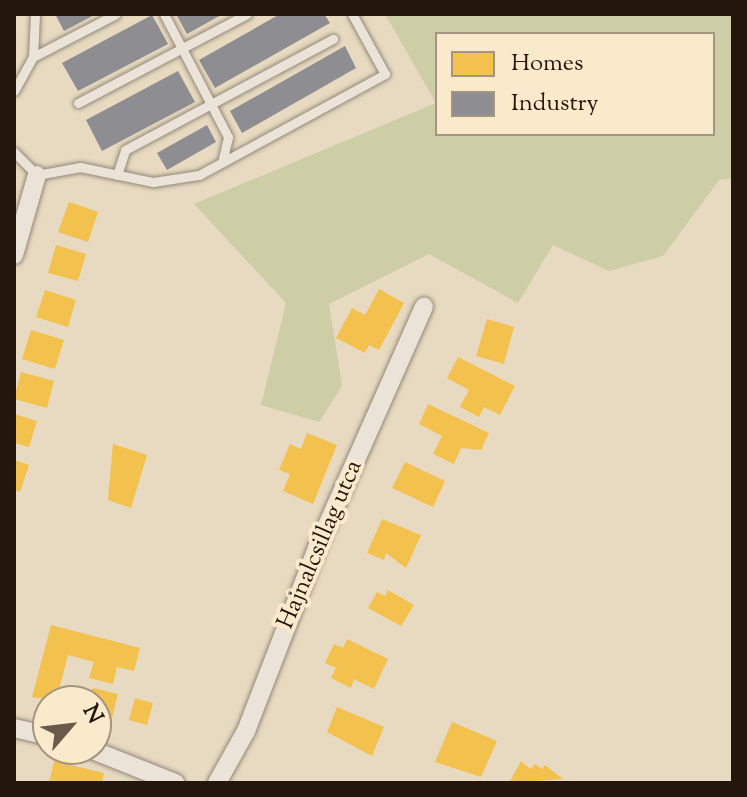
<!DOCTYPE html>
<html>
<head>
<meta charset="utf-8">
<style>
  body { margin:0 }
  #map { position:relative; width:747px; height:797px; overflow:hidden; background:#e8dac0; font-family:"Sorts Mill Goudy",serif }
  div>[style] { position:absolute }
  .green>* { inset:0; background:#cdcda6 }
  .homes>* { inset:0; background:#f2c14e }
  .industry>* { inset:0; background:#8d8d92 }
  .roads { filter:drop-shadow(0 0 2px #93897a) drop-shadow(0 0 2px #93897a) }
  .service>* { height:9px; margin:-4.5px; padding:0 4.5px; transform-origin:4.5px; border-radius:4.5px; background:#ebe3d7 }
  .minor>* { height:18px; margin:-9px; padding:0 9px; transform-origin:9px; border-radius:9px; background:#ebe3d7 }
  span { translate:-50% -50%; white-space:nowrap; text-align:center; line-height:1.15; -webkit-text-stroke:8px #faeacc; paint-order:stroke }
  .street-label { font-size:24px; color:#24150d }
  .frame { position:absolute; inset:0; border:16px solid #24150d; pointer-events:none }
  .legend { position:absolute; left:435px; top:32px; width:280px; height:104px; box-sizing:border-box; background:#faeacc; border:2px solid #a49580; margin:0; padding:10px 14px; list-style:none; font-size:24px; color:#24150d }
  .legend li { display:flex; align-items:center; gap:16px; height:40px }
  .legend b { width:40px; border:2px solid #a49580 }
  .north { position:absolute; left:32px; top:685px; width:80px; height:80px; box-sizing:border-box; background:#faeacc; border:2px solid #a49580; border-radius:50%; rotate:62deg; font-size:22px; font-weight:700; line-height:32px; text-align:center; color:#24150d }
  .north::after { content:''; display:block; margin:auto; width:28px; height:36px; background:#695a4c; clip-path:polygon(50% 0,100% 100%,50% 72%,0 100%) }
</style>
</head>
<body>
<div id="map">
  <div class="green">
    <i style="clip-path:polygon(evenodd,385px 14px,733px 14px,733px 178px,719px 180px,663px 256px,609px 271px,553px 245px,518px 303px,429px 254px,329px 304px,342px 386px,319px 422px,261px 405px,286px 303px,194px 204px,436px 103px,385px 14px,437px 34px,713px 34px,713px 134px,437px 134px,437px 34px)"></i>
  </div>
  <div class="homes">
    <i style="clip-path:polygon(69px 202px,98px 212px,88px 242px,58px 232px)"></i>
    <i style="clip-path:polygon(56px 245px,86px 254px,78px 281px,48px 273px)"></i>
    <i style="clip-path:polygon(379px 289px,404px 303px,379px 350px,369px 345px,365px 353px,336px 338px,352px 308px,365px 315px)"></i>
    <i style="clip-path:polygon(45px 290px,76px 300px,68px 327px,36px 317px)"></i>
    <i style="clip-path:polygon(487px 319px,514px 327px,504px 364px,476px 356px)"></i>
    <i style="clip-path:polygon(31px 330px,64px 340px,55px 369px,22px 359px)"></i>
    <i style="clip-path:polygon(458px 357px,515px 386px,500px 415px,484px 407px,479px 417px,460px 407px,469px 390px,447px 378px)"></i>
    <i style="clip-path:polygon(21px 372px,54px 381px,47px 408px,14px 399px)"></i>
    <i style="clip-path:polygon(428px 404px,489px 433px,481px 450px,461px 448px,454px 464px,433px 454px,442px 436px,419px 424px)"></i>
    <i style="clip-path:polygon(14px 414px,37px 421px,29px 447px,14px 443px)"></i>
    <i style="clip-path:polygon(307px 433px,337px 445px,313px 504px,283px 491px,290px 474px,279px 470px,290px 444px,301px 449px)"></i>
    <i style="clip-path:polygon(113px 444px,147px 455px,131px 508px,108px 500px)"></i>
    <i style="clip-path:polygon(14px 460px,29px 465px,20px 492px,14px 490px)"></i>
    <i style="clip-path:polygon(405px 462px,445px 481px,433px 507px,392px 488px)"></i>
    <i style="clip-path:polygon(382px 519px,421px 535px,406px 568px,386px 553px,384px 560px,367px 553px)"></i>
    <i style="clip-path:polygon(388px 590px,414px 605px,401px 626px,368px 608px,377px 592px,385px 596px)"></i>
    <i style="clip-path:polygon(51px 625px,140px 648px,134px 671px,117px 667px,113px 684px,89px 678px,94px 662px,68px 655px,56px 701px,32px 697px)"></i>
    <i style="clip-path:polygon(347px 639px,388px 659px,374px 689px,354px 679px,351px 688px,331px 678px,336px 668px,325px 663px,334px 644px,343px 648px)"></i>
    <i style="clip-path:polygon(93px 688px,118px 694px,111px 722px,96px 718px,96px 701px,89px 701px)"></i>
    <i style="clip-path:polygon(135px 698px,153px 703px,147px 725px,129px 720px)"></i>
    <i style="clip-path:polygon(337px 707px,384px 727px,372px 756px,327px 732px)"></i>
    <i style="clip-path:polygon(452px 722px,497px 741px,481px 777px,435px 762px)"></i>
    <i style="clip-path:polygon(54px 761px,104px 773px,102px 783px,49px 783px)"></i>
    <i style="clip-path:polygon(521px 761px,531px 769px,535px 764px,542px 769px,545px 765px,563px 779px,509px 783px)"></i>
  </div>
  <div class="industry">
    <i style="clip-path:polygon(55px 14px,96px 14px,64px 31px)"></i>
    <i style="clip-path:polygon(176px 14px,223px 14px,187px 34px)"></i>
    <i style="clip-path:polygon(280px 14px,324px 14px,330px 23px,215px 88px,199px 60px)"></i>
    <i style="clip-path:polygon(152px 15px,168px 44px,78px 91px,62px 63px)"></i>
    <i style="clip-path:polygon(345px 46px,356px 68px,242px 133px,230px 111px)"></i>
    <i style="clip-path:polygon(178px 71px,195px 102px,102px 151px,86px 120px)"></i>
    <i style="clip-path:polygon(207px 125px,216px 142px,167px 170px,157px 153px)"></i>
  </div>
  <div class="roads">
    <div class="service">
      <i style="left:164px;top:14px;width:139px;rotate:62.5deg"></i>
      <i style="left:228px;top:137px;width:26px;rotate:103deg"></i>
      <i style="left:33px;top:57px;width:43px;rotate:-87.3deg"></i>
      <i style="left:14px;top:91px;width:39px;rotate:-61deg"></i>
      <i style="left:33px;top:57px;width:93px;rotate:-27.4deg"></i>
      <i style="left:78px;top:103px;width:191px;rotate:-27.8deg"></i>
      <i style="left:14px;top:152px;width:33px;rotate:45deg"></i>
      <i style="left:37px;top:175px;width:44px;rotate:-10.5deg"></i>
      <i style="left:80px;top:167px;width:75px;rotate:11.6deg"></i>
      <i style="left:153px;top:182px;width:47px;rotate:-8.7deg"></i>
      <i style="left:199px;top:175px;width:212px;rotate:-28.5deg"></i>
      <i style="left:385px;top:74px;width:68px;rotate:-118.8deg"></i>
      <i style="left:117px;top:175px;width:26px;rotate:-72deg"></i>
      <i style="left:125px;top:150px;width:236px;rotate:-28.1deg"></i>
    </div>
    <div class="minor">
      <i style="left:14px;top:255px;width:83px;rotate:-74deg"></i>
      <i style="left:14px;top:728px;width:35px;rotate:13deg"></i>
      <i style="left:90px;top:749px;width:92px;rotate:21.8deg"></i>
      <i style="left:217px;top:783px;width:60px;rotate:-60.9deg"></i>
      <i style="left:246px;top:731px;width:196px;rotate:-68.8deg"></i>
      <i style="left:317px;top:548px;width:264px;rotate:-66.1deg"></i>
    </div>
  </div>
  <div class="street-label">
    <span style="left:321px;top:545px;rotate:-67deg">Hajnalcsillag utca</span>
  </div>
  <div class="frame"></div>
  <ul class="legend">
  <li><b style="height:22px;background:#f2c14e"></b>Homes</li>
  <li><b style="height:22px;background:#8d8d92"></b>Industry</li>
  </ul>
  <div class="north">N</div>
</div>
</body>
</html>
